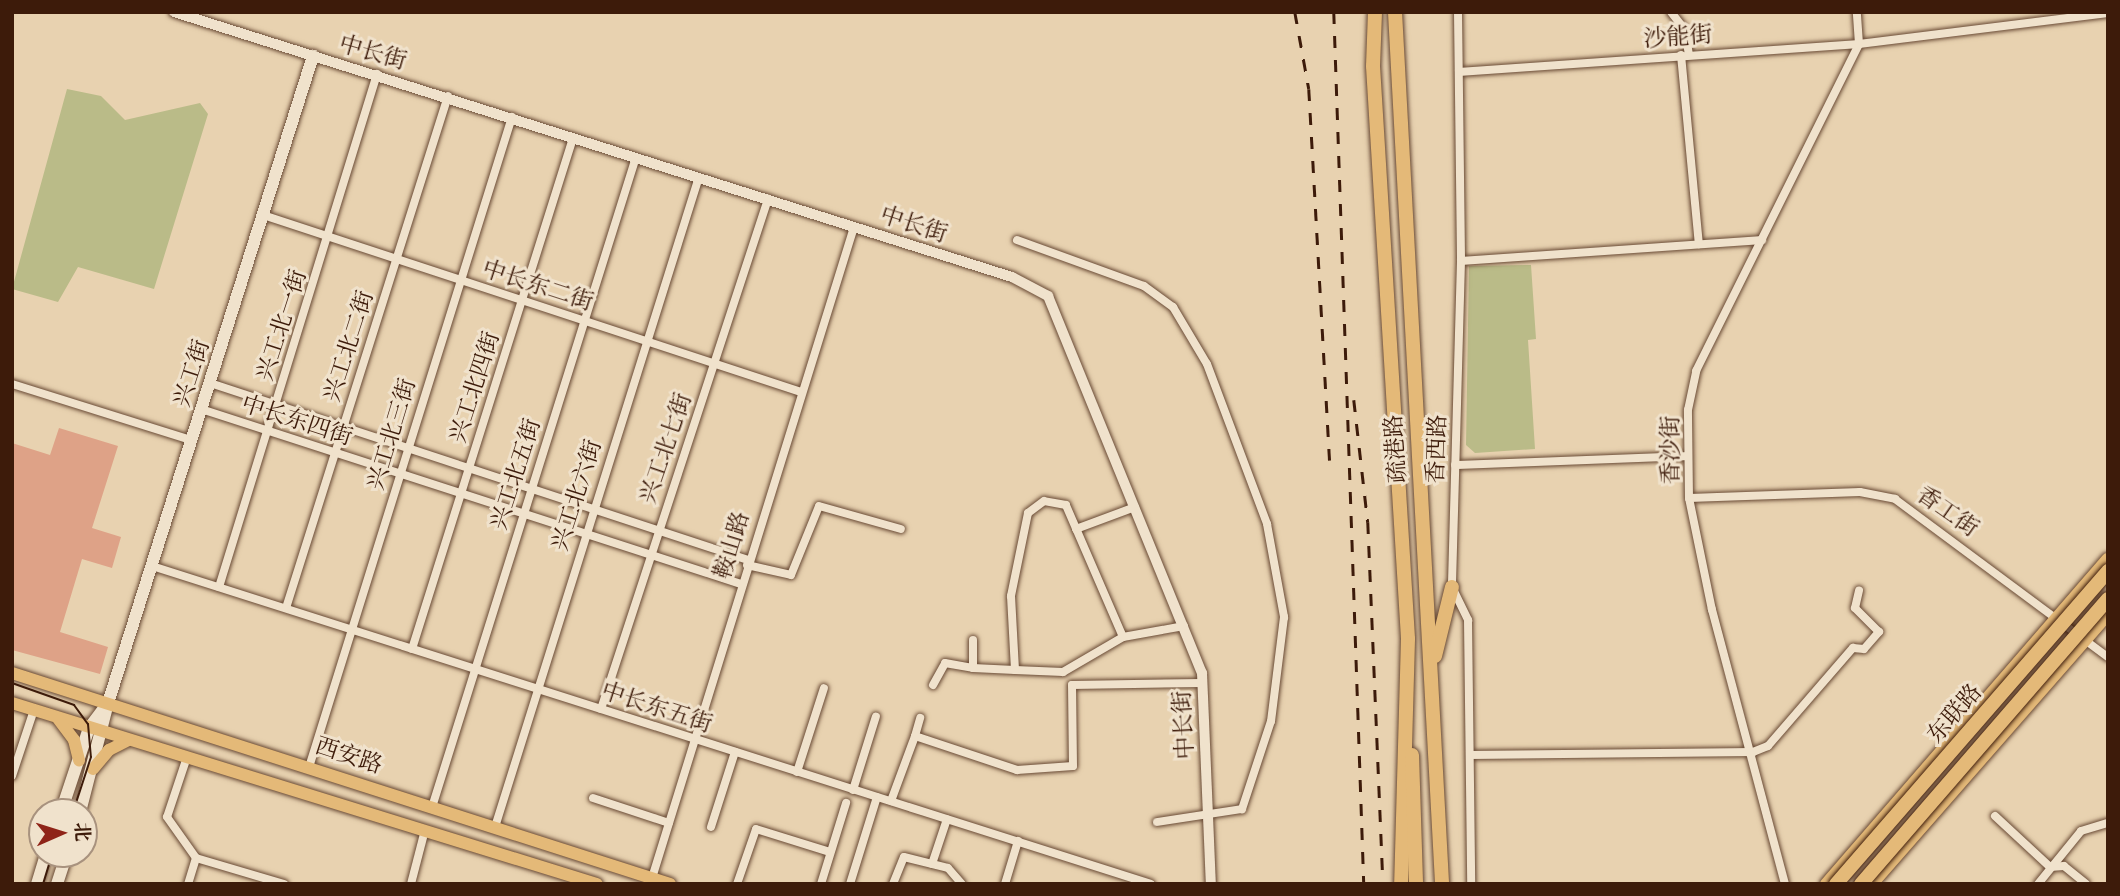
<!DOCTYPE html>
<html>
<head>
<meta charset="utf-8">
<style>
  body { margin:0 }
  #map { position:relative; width:2120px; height:896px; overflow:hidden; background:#e8d2b0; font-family:"EB Garamond","Noto Serif SC",serif }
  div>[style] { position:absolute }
  .green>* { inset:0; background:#babb88 }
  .building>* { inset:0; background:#dea287 }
  .roads { filter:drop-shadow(0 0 2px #684934) drop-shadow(0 0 2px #684934) }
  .minor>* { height:8px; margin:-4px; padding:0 4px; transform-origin:4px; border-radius:4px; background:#f0e2cc }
  .tertiary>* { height:10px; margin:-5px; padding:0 5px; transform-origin:5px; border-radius:5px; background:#f0e2cc }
  .secondary>* { height:12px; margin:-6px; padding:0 6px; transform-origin:6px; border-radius:6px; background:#f0e2cc }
  .primary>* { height:12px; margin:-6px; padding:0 6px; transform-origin:6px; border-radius:6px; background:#e4b978 }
  .trunk>* { height:14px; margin:-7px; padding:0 7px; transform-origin:7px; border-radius:7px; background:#e4b978 }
  .tram>* { height:2px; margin:-1px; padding:0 1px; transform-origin:1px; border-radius:1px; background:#3d1b0a }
  .rail>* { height:2.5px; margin-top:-1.25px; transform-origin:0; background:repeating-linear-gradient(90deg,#3d1b0a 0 12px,transparent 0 24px) }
  .bridges { filter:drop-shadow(0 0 2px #3d1b0a) drop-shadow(0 0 2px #3d1b0a) }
  .trunk-bridge>* { height:14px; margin:-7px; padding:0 7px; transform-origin:7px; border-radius:7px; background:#e4b978 }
  span { translate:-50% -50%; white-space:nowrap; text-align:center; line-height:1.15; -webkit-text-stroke:6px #f0e2cc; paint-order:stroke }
  .street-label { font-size:23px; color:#3d1b0a }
  .frame { position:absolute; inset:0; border:14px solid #3d1b0a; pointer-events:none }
  .north { position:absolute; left:28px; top:798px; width:70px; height:70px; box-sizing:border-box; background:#f0e2cc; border:2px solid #a8927e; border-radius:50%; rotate:87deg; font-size:19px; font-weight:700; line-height:28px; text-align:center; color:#3d1b0a }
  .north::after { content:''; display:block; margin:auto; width:24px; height:32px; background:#8f2418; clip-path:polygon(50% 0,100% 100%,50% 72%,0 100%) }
</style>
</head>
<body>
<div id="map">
  <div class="green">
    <i style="clip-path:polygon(67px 89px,101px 96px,125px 120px,200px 103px,208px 114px,154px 289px,78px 267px,58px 302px,12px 289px)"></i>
    <i style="clip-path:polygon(1531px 265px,1536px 339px,1528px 340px,1535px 449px,1475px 453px,1466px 445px,1469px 266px)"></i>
  </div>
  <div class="building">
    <i style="clip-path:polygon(59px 428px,118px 446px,92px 528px,121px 537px,112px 568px,82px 559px,60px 632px,108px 647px,100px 674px,12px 650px,12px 443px,50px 455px)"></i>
  </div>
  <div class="roads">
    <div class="minor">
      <i style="left:1458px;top:12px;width:249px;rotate:89.3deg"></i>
      <i style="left:1461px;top:261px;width:326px;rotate:91.6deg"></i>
      <i style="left:1452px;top:587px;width:37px;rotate:64deg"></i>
      <i style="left:1468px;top:620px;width:264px;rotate:89.3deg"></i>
      <i style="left:1671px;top:12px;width:23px;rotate:52deg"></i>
      <i style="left:1685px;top:30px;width:25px;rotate:81deg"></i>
      <i style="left:1681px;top:55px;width:190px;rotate:84.6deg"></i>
      <i style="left:1459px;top:72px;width:401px;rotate:-4deg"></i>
      <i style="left:1859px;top:44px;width:251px;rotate:-7.1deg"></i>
      <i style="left:263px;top:215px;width:566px;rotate:18.21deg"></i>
      <i style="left:1017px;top:240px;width:135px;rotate:19.9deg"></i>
      <i style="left:1144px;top:286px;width:36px;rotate:36deg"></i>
      <i style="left:1173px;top:307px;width:66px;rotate:59.2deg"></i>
      <i style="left:1207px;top:364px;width:171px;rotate:69.4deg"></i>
      <i style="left:1267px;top:524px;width:95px;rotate:79.6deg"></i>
      <i style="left:1284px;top:617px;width:105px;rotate:97.1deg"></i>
      <i style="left:1271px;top:721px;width:93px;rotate:108.2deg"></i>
      <i style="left:1242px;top:809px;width:86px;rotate:171.3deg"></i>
      <i style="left:1461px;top:261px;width:302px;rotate:-4deg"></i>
      <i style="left:210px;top:383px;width:566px;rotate:18.21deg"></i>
      <i style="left:12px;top:384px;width:188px;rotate:17.4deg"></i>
      <i style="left:201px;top:409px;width:568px;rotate:17.96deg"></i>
      <i style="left:1455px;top:465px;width:231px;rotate:-2.2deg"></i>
      <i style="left:1689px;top:498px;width:171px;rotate:-2deg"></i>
      <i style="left:1860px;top:492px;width:36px;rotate:11deg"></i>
      <i style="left:1895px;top:499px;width:265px;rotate:36.6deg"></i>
      <i style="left:1076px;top:529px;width:63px;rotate:-20.4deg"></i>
      <i style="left:747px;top:565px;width:45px;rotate:12.8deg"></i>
      <i style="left:791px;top:575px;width:74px;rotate:-67.9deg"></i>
      <i style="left:819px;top:506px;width:85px;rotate:15.7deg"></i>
      <i style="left:152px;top:566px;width:1048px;rotate:17.66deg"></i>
      <i style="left:219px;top:587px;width:537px;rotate:-72.88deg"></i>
      <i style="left:286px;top:608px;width:537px;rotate:-72.44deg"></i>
      <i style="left:1123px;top:637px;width:62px;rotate:-10.2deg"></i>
      <i style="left:973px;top:640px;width:28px;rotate:90deg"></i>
      <i style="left:973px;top:668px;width:42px;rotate:2.7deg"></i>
      <i style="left:1015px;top:670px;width:48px;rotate:2.4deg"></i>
      <i style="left:1063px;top:672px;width:69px;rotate:-30.3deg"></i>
      <i style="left:1123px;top:637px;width:144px;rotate:-113.4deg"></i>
      <i style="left:1066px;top:505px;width:22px;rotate:-170deg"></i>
      <i style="left:1044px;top:501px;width:20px;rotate:143deg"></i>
      <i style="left:1028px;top:513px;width:85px;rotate:101.6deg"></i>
      <i style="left:1011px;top:596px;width:74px;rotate:86.9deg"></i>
      <i style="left:412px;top:649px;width:536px;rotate:-72.51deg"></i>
      <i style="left:933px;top:685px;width:25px;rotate:-61deg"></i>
      <i style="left:945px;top:663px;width:28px;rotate:10deg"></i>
      <i style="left:601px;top:709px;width:537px;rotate:-71.87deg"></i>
      <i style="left:915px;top:736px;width:19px;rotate:-74deg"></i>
      <i style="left:1470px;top:755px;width:283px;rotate:-0.6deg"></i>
      <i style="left:1753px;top:752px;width:16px;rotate:-22deg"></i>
      <i style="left:1768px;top:746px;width:130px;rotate:-49.1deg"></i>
      <i style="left:1853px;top:648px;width:11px;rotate:5deg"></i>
      <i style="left:1864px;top:649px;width:23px;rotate:-49deg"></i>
      <i style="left:1879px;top:632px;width:34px;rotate:-135deg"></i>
      <i style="left:1855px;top:608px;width:18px;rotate:-77deg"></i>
      <i style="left:187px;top:757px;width:63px;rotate:108.4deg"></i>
      <i style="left:167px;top:817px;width:50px;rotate:54.7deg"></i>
      <i style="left:196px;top:858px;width:27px;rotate:107deg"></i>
      <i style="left:310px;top:764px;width:678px;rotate:-72.66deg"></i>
      <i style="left:797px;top:772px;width:88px;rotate:-72.2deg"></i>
      <i style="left:12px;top:776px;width:70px;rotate:-71.6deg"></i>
      <i style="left:853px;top:790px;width:77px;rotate:-72.7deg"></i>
      <i style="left:593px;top:798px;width:80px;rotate:18.2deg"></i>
      <i style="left:891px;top:801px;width:69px;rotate:-69.7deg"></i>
      <i style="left:915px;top:736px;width:108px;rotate:18.4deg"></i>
      <i style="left:1017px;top:770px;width:56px;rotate:-4.1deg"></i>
      <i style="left:1073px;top:766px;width:81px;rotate:-90.7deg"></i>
      <i style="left:1072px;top:685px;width:130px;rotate:-0.9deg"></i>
      <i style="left:433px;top:804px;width:678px;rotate:-72.58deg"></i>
      <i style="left:1995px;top:816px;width:75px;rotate:42.8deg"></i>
      <i style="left:2050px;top:867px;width:14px;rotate:-4deg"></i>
      <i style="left:2064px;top:866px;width:28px;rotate:39deg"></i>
      <i style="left:495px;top:827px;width:681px;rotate:-72.58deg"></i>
      <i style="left:711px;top:827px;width:79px;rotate:-72.3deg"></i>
      <i style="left:196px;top:858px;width:92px;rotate:16.5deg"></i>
      <i style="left:932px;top:864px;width:47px;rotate:-71.6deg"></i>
      <i style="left:652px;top:878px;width:682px;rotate:-72.76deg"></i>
      <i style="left:411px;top:884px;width:56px;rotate:-75.5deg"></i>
      <i style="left:737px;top:884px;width:58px;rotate:-70.9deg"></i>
      <i style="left:756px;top:829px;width:77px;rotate:17.3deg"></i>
      <i style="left:821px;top:884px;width:85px;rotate:-72.8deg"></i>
      <i style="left:850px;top:884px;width:91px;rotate:-72.8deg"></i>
      <i style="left:893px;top:884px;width:29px;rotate:-68deg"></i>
      <i style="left:904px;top:857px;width:45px;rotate:14deg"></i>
      <i style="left:948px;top:868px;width:21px;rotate:49deg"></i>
      <i style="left:1005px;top:884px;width:45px;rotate:-73.2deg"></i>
      <i style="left:1785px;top:884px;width:284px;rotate:-104.9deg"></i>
      <i style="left:1712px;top:610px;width:114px;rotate:-101.6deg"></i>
      <i style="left:1689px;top:498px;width:88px;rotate:-90.7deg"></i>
      <i style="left:1688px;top:410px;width:40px;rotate:-78deg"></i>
      <i style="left:1696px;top:371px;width:365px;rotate:-63.5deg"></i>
      <i style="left:1859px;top:44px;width:32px;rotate:-94deg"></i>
      <i style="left:2038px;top:884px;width:68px;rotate:-50.9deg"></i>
      <i style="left:2081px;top:831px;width:28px;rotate:-17deg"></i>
    </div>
    <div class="tertiary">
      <i style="left:174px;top:12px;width:879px;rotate:17.55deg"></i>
      <i style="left:1012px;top:277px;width:41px;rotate:27.8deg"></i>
      <i style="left:1048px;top:296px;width:407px;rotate:67.8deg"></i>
      <i style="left:1202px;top:673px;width:211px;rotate:87.6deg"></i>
    </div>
    <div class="secondary">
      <i style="left:61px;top:812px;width:89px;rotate:-71.6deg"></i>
      <i style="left:89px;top:728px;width:31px;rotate:-53deg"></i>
      <i style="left:80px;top:812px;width:113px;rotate:-75.6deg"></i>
      <i style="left:108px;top:703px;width:679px;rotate:-72.42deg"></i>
      <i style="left:37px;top:884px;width:31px;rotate:-73deg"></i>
      <i style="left:57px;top:884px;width:32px;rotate:-72deg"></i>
    </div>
    <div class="primary">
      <i style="left:12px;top:673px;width:691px;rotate:17.78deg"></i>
      <i style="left:12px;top:703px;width:612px;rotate:17.19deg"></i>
      <i style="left:59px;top:720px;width:25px;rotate:53deg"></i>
      <i style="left:74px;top:740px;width:21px;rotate:76deg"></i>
      <i style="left:93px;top:769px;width:25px;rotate:-50deg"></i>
      <i style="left:109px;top:750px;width:22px;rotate:-27deg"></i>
      <i style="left:1826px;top:884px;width:430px;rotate:-49.1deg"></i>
      <i style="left:1872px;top:884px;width:359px;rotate:-48.8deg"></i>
    </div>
    <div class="trunk">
      <i style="left:1375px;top:12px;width:54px;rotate:92.1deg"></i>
      <i style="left:1373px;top:66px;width:574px;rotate:86.5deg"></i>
      <i style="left:1408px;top:639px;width:245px;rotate:91.6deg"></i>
      <i style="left:1395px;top:12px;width:873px;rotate:86.91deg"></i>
      <i style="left:1435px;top:656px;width:71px;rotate:-76.2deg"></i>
      <i style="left:1412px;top:755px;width:129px;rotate:88.2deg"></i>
    </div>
  </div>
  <div class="tram">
    <i style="left:12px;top:683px;width:66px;rotate:19.5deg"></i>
    <i style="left:74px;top:705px;width:24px;rotate:54deg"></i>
    <i style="left:88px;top:724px;width:33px;rotate:85deg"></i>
    <i style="left:91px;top:757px;width:58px;rotate:108.1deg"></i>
    <i style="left:43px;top:884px;width:31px;rotate:-73deg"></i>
  </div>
  <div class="rail">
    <i style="left:1295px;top:12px;width:78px;rotate:79.7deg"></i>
    <i style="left:1309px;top:89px;width:372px;rotate:86.8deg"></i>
    <i style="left:1334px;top:12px;width:873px;rotate:88.03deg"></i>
    <i style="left:1354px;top:400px;width:123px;rotate:83.5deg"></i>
    <i style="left:1368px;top:522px;width:362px;rotate:87.6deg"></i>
  </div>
  <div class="bridges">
    <div class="trunk-bridge">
      <i style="left:1836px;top:884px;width:415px;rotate:-49deg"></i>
      <i style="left:1861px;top:884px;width:377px;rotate:-49.1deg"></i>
    </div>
  </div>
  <div class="street-label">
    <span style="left:1678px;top:36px;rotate:-4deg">沙能街</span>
    <span style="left:373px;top:52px;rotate:16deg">中长街</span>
    <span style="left:914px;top:224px;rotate:18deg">中长街</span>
    <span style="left:538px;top:285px;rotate:18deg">中长东二街</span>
    <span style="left:281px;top:325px;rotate:-72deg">兴工北一街</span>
    <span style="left:348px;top:346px;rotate:-72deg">兴工北二街</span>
    <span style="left:191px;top:373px;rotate:-72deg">兴工街</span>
    <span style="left:474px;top:387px;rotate:-72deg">兴工北四街</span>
    <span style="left:297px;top:420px;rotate:18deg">中长东四街</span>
    <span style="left:391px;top:434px;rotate:-73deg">兴工北三街</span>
    <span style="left:665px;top:448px;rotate:-71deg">兴工北七街</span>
    <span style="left:1395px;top:449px;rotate:-94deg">疏港路</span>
    <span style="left:1436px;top:449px;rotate:-88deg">香西路</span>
    <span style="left:1670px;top:450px;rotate:-90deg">香沙街</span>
    <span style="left:515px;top:474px;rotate:-72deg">兴工北五街</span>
    <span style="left:576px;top:495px;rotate:-72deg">兴工北六街</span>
    <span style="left:1948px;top:511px;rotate:35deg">香工街</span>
    <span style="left:731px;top:545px;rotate:-73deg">鞍山路</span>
    <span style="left:657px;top:707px;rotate:18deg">中长东五街</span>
    <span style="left:1954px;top:713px;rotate:-49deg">东联路</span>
    <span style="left:1183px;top:725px;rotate:-93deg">中长街</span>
    <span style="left:349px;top:755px;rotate:18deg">西安路</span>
  </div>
  <div class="frame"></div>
  <div class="north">北</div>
</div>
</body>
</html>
